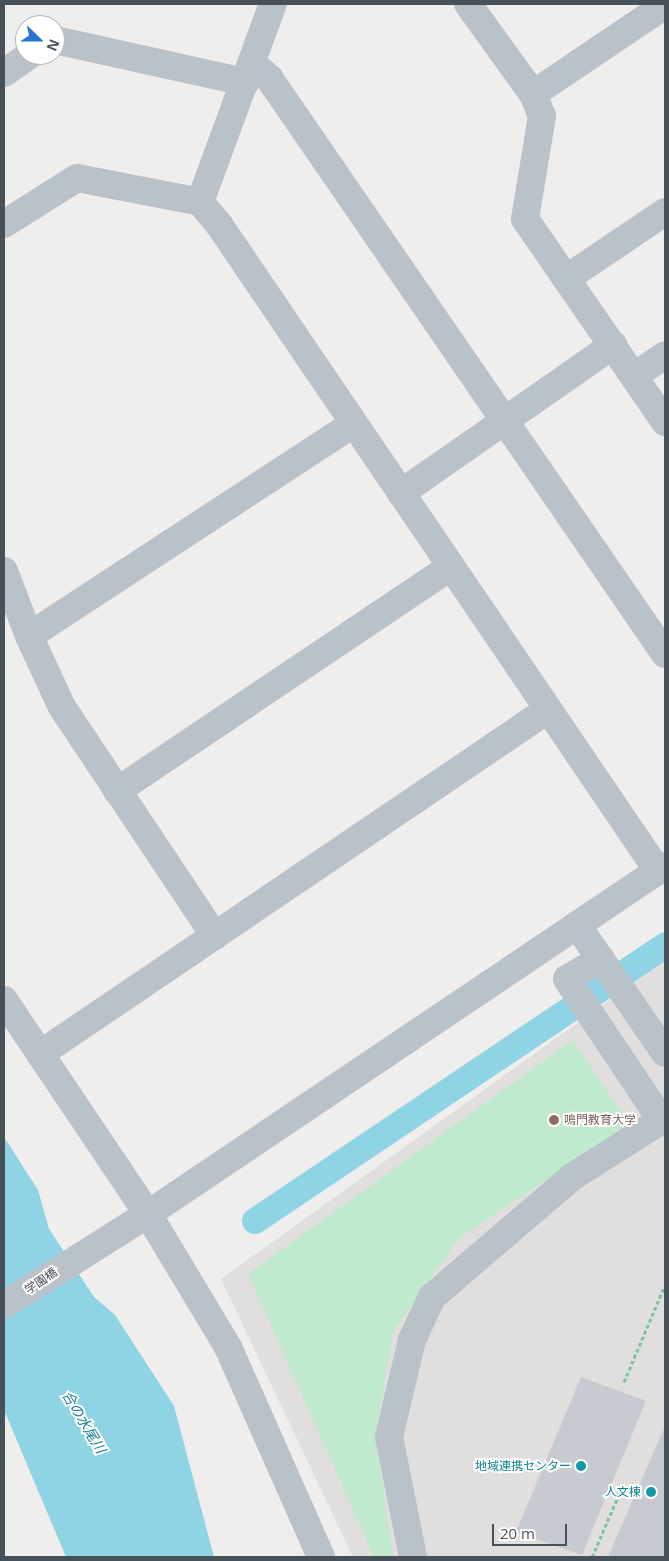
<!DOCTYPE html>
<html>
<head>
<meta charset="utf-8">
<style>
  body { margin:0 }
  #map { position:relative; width:669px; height:1561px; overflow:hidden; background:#f0eded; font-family:"Open Sans","Noto Sans JP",sans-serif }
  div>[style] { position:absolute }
  .education>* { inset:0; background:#e1dede }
  .green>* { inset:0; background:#bfeace }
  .water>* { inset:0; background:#8fd4e4 }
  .canal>* { height:26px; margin:-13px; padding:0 13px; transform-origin:13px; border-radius:13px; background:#8fd4e4 }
  .building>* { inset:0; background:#c7cad0 }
  .path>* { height:3px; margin-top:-1.5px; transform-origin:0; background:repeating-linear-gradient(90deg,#7ac59e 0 4px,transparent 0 6.5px) }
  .minor>* { height:28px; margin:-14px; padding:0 14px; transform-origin:14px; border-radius:14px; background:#bac2c9 }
  .dots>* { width:14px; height:14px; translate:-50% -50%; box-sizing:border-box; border:2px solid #fff; border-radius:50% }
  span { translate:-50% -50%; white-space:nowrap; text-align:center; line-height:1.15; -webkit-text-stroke:4px #fff; paint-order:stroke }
  .education-label { font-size:12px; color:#785e54 }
  .left { translate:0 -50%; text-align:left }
  .street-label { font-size:12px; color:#475159 }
  .culture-label { font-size:12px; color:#0d838f }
  .right { translate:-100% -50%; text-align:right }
  .water-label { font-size:14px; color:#187d94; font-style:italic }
  .frame { position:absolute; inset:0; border:5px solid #475159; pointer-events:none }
  .north { position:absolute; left:15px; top:15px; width:50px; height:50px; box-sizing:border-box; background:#fff; border:1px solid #b5b9bd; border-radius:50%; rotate:112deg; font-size:14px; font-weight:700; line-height:20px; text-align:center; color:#475159 }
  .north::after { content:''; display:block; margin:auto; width:18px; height:22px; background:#2875cf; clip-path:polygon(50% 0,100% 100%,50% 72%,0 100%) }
  .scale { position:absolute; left:492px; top:1524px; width:75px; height:22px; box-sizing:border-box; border:2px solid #475159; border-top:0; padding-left:6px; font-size:15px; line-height:18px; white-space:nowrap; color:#475159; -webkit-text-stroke:4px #fff; paint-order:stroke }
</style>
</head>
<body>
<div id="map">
  <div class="education">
    <i style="clip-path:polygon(665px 960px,665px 1557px,353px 1557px,221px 1279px)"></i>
  </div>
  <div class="green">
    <i style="clip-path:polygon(573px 1040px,629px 1124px,458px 1239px,393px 1332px,375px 1436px,393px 1557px,374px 1557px,248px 1274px)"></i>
  </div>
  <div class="water">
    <i style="clip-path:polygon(4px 1137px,38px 1190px,49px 1229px,94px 1297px,115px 1315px,174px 1406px,214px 1557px,66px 1557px,4px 1410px)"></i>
  </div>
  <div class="canal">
    <i style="left:255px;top:1221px;width:494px;rotate:-33.9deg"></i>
  </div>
  <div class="building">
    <i style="clip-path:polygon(581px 1377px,646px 1401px,582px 1555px,516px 1532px)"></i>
    <i style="clip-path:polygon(665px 1426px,665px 1557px,608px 1557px)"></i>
  </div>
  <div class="path">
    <i style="left:624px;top:1382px;width:105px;rotate:-67.1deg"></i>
    <i style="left:592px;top:1557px;width:63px;rotate:-66.7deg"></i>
  </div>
  <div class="minor">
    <i style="left:468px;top:4px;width:111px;rotate:54.2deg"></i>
    <i style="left:533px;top:94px;width:24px;rotate:68deg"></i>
    <i style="left:542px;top:116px;width:104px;rotate:99.4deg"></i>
    <i style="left:525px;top:219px;width:247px;rotate:55.4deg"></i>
    <i style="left:55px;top:40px;width:195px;rotate:12.5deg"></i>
    <i style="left:252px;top:63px;width:23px;rotate:41deg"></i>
    <i style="left:269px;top:78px;width:699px;rotate:55.49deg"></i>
    <i style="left:4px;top:73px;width:32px;rotate:-35deg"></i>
    <i style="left:533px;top:94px;width:159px;rotate:-34deg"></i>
    <i style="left:200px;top:202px;width:211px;rotate:-69.8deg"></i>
    <i style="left:4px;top:224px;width:86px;rotate:-32.2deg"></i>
    <i style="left:77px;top:178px;width:125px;rotate:11deg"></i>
    <i style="left:200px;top:202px;width:31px;rotate:50deg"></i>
    <i style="left:220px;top:226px;width:780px;rotate:55.82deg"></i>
    <i style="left:567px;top:278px;width:118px;rotate:-34deg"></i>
    <i style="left:634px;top:376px;width:37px;rotate:-34deg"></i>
    <i style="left:401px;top:493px;width:259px;rotate:-34.9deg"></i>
    <i style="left:4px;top:571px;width:70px;rotate:69deg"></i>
    <i style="left:29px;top:636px;width:78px;rotate:65.1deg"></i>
    <i style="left:62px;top:707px;width:275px;rotate:56.3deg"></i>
    <i style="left:29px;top:636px;width:387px;rotate:-33.2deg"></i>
    <i style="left:117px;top:791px;width:401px;rotate:-33.9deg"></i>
    <i style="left:577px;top:925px;width:155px;rotate:55.5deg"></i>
    <i style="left:601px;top:959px;width:39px;rotate:150deg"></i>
    <i style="left:567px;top:979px;width:171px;rotate:56.2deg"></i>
    <i style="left:4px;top:1000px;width:258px;rotate:56.1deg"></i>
    <i style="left:148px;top:1214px;width:155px;rotate:59deg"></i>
    <i style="left:228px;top:1347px;width:230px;rotate:66.1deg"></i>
    <i style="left:40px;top:1054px;width:611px;rotate:-34.13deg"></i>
    <i style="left:4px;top:1305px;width:170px;rotate:-32.3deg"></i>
    <i style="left:148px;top:1214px;width:623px;rotate:-33.95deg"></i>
    <i style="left:413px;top:1557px;width:122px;rotate:-101.3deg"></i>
    <i style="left:389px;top:1437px;width:100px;rotate:-76.7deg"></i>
    <i style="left:412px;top:1340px;width:47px;rotate:-65.1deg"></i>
    <i style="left:432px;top:1297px;width:184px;rotate:-40.6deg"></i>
    <i style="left:572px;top:1177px;width:110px;rotate:-32.4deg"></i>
  </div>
  <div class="dots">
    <i style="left:554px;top:1120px;background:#8d6e63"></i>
    <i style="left:581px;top:1466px;background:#0f9aa8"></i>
    <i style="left:651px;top:1492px;background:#0f9aa8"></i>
  </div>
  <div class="education-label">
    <span class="left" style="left:564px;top:1120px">鳴門教育大学</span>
  </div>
  <div class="street-label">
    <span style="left:41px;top:1281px;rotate:-34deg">学園橋</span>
  </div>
  <div class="culture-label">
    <span class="right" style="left:571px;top:1466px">地域連携センター</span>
    <span class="right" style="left:641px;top:1492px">人文棟</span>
  </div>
  <div class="water-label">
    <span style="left:84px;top:1422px;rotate:59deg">合の水尾川</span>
  </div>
  <div class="frame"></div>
  <div class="north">N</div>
  <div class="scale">20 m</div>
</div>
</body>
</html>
